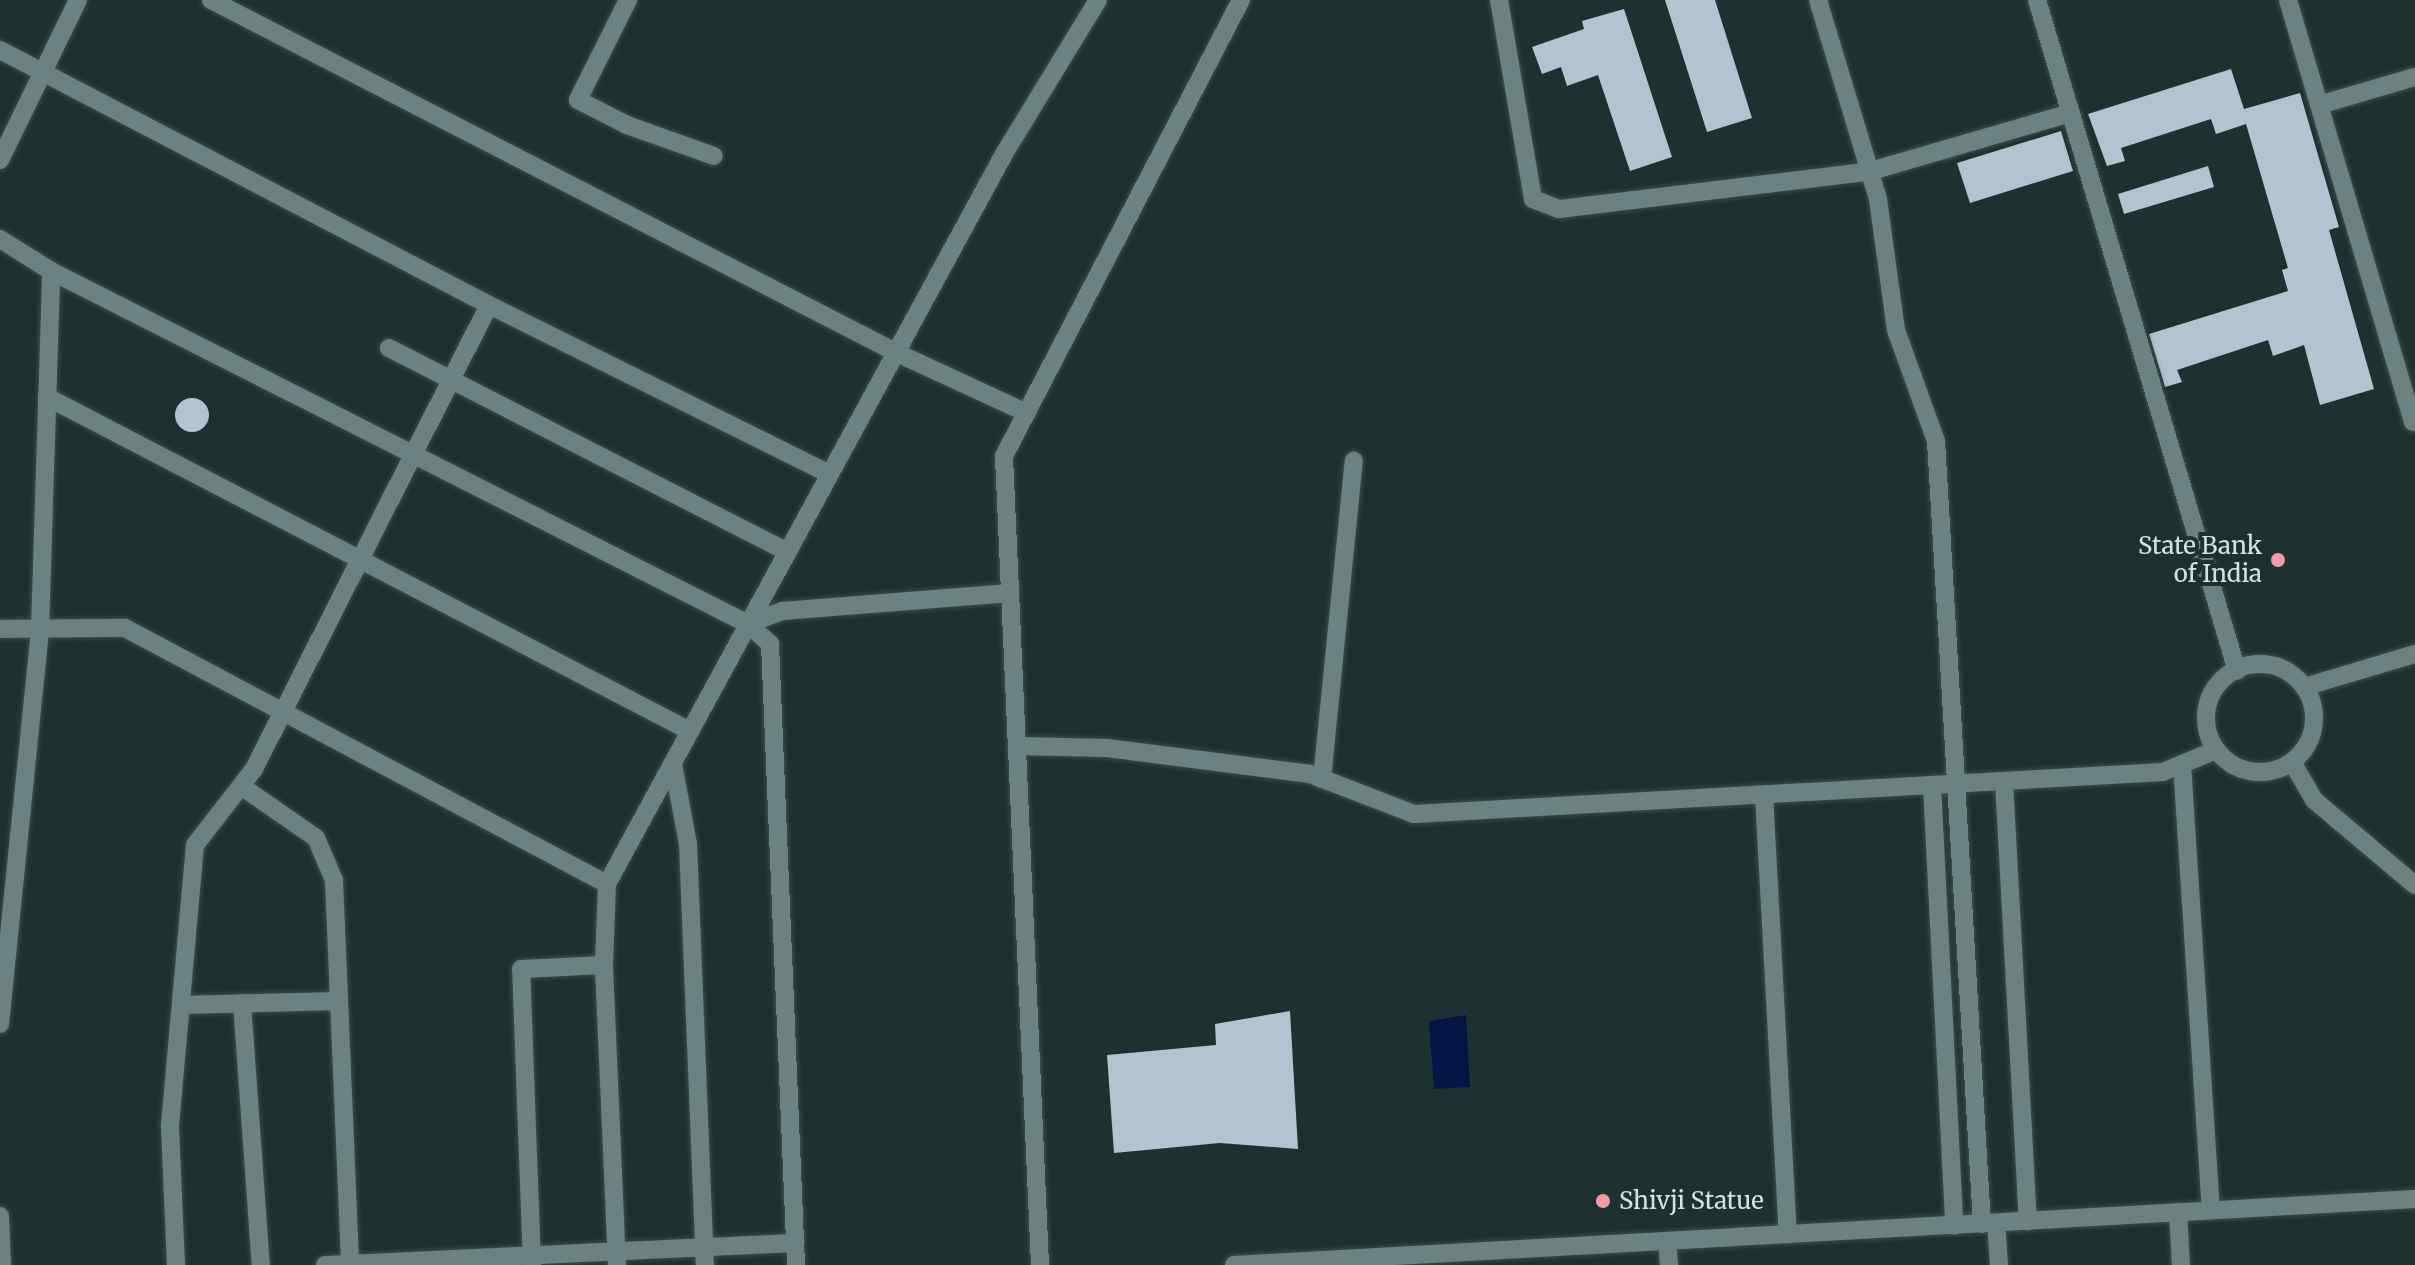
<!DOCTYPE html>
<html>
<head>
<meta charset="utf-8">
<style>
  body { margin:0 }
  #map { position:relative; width:2415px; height:1265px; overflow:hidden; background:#1c3231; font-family:Merriweather,serif }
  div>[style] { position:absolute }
  .water>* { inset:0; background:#031545 }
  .building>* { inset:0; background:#b0c5d0 }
  .round { border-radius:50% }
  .roads { filter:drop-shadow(0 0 2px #3b4e4d) drop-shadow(0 0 2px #3b4e4d) }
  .minor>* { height:18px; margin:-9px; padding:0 9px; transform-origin:9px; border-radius:9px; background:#6b8282 }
  .minor>.ring { margin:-9px; padding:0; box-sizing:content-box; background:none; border:18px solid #6b8282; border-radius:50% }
  .dots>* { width:22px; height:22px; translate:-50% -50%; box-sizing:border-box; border:4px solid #1c3231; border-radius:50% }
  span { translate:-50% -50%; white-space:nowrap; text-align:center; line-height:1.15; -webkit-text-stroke:8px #1c3231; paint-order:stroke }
  .poi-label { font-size:24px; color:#d5e2e1 }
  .right { translate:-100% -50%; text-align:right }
  .left { translate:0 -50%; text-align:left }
</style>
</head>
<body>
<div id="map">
  <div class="water">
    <i style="clip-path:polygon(1466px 1015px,1470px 1087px,1434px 1089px,1429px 1021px)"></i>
  </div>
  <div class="building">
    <i style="clip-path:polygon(1665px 0,1715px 0,1752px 118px,1707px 132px)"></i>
    <i style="clip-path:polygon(1624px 9px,1672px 157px,1630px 171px,1598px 75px,1567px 86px,1561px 67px,1542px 74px,1532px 47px,1584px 29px,1582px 21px)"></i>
    <i style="clip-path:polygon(2231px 69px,2244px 109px,2300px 93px,2339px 227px,2329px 230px,2374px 389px,2320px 405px,2304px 345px,2273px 356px,2268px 340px,2177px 370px,2182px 382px,2165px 387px,2149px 334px,2288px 291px,2282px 270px,2288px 268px,2246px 124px,2216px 134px,2211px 119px,2121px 148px,2125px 161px,2107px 166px,2088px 114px)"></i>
    <i style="clip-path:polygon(2061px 131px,2073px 171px,1970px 203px,1957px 163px)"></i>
    <i style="clip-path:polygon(2208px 166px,2214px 187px,2124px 214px,2118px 194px)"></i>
    <i class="round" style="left:175px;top:398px;width:34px;height:34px"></i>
    <i style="clip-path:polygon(1290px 1011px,1298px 1149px,1220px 1143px,1114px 1153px,1107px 1055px,1216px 1045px,1215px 1024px)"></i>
  </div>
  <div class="roads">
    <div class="minor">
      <i style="left:211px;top:0;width:769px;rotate:27.23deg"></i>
      <i style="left:895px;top:352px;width:145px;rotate:24.8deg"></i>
      <i style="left:628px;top:0;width:112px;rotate:116.6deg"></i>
      <i style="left:578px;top:100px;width:55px;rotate:27deg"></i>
      <i style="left:627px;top:125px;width:92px;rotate:19.6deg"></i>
      <i style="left:1499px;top:0;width:202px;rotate:80.3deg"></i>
      <i style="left:1533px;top:199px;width:28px;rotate:21deg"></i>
      <i style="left:1559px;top:209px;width:314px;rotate:-6.9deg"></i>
      <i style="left:1871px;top:171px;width:208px;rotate:-16.2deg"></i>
      <i style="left:1818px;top:0;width:208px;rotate:73.2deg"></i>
      <i style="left:1878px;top:199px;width:132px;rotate:82.2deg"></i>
      <i style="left:1896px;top:330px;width:118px;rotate:70.2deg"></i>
      <i style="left:1936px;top:441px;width:784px;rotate:86.64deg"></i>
      <i style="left:2037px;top:0;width:700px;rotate:73.4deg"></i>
      <i style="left:2288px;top:0;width:440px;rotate:73.5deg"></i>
      <i style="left:0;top:50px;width:551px;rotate:27.54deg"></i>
      <i style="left:489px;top:305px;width:380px;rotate:26.4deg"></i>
      <i style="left:2319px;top:105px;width:100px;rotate:-16.3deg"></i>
      <i style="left:0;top:160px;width:178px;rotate:-64deg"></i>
      <i style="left:0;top:239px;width:60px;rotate:32.1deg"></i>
      <i style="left:51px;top:271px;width:781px;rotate:26.86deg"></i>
      <i style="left:748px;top:624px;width:30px;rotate:42deg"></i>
      <i style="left:770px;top:644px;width:622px;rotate:87.6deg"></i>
      <i style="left:389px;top:348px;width:448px;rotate:27.1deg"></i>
      <i style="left:47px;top:397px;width:725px;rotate:27.45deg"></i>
      <i style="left:748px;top:624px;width:36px;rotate:-21deg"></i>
      <i style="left:782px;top:611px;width:229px;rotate:-4.5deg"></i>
      <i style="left:0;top:629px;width:125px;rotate:-0.5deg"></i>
      <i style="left:125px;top:628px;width:546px;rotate:27.97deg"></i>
      <i class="ring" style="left:2206px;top:664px;width:90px;height:90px"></i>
      <i style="left:2304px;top:687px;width:116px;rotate:-16.6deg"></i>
      <i style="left:1017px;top:746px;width:90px;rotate:1.3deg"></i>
      <i style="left:1107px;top:748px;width:205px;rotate:7.3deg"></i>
      <i style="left:1310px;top:774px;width:111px;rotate:21deg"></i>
      <i style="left:1414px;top:814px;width:750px;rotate:-3.21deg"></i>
      <i style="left:2163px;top:772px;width:57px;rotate:-22.5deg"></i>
      <i style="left:2292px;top:762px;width:44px;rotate:59.9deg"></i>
      <i style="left:2314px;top:800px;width:132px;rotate:40.1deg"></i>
      <i style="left:673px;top:764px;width:81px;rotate:79.4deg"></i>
      <i style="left:688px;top:844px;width:421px;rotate:87.7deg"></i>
      <i style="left:2182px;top:764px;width:447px;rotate:86.3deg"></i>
      <i style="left:1322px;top:779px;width:320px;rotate:-84.3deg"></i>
      <i style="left:2004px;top:781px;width:441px;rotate:86.9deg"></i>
      <i style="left:1932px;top:785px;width:441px;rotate:87.1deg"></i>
      <i style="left:241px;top:786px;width:91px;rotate:34.7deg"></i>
      <i style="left:316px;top:838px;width:46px;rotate:66.8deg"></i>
      <i style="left:334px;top:880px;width:385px;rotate:87.6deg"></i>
      <i style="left:1764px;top:795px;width:440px;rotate:86.9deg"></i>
      <i style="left:242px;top:1003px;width:263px;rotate:85.9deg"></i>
      <i style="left:181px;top:1005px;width:158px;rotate:-1.5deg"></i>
      <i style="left:0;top:1024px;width:397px;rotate:-84.2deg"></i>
      <i style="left:40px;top:629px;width:358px;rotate:-88.2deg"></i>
      <i style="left:2178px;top:1212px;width:53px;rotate:86.8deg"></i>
      <i style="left:0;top:1216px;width:49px;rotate:87.7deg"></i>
      <i style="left:1996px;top:1223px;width:42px;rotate:85.9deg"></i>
      <i style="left:1667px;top:1241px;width:24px;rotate:85deg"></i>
      <i style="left:176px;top:1265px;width:140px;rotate:-92.5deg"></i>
      <i style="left:170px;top:1125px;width:281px;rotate:-84.9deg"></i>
      <i style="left:195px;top:845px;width:96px;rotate:-52.2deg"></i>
      <i style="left:254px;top:769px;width:520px;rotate:-63.14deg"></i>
      <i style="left:325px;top:1265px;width:471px;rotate:-2.7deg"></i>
      <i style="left:532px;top:1265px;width:296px;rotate:-92.1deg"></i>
      <i style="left:521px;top:969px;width:83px;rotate:-2.8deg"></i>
      <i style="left:617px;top:1265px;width:300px;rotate:-92.5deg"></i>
      <i style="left:604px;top:965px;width:81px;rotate:-87.9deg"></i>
      <i style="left:607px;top:884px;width:831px;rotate:-61.46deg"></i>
      <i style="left:1004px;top:154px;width:180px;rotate:-58.6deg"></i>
      <i style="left:1040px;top:1265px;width:810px;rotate:-92.55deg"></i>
      <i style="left:1004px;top:456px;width:514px;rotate:-62.54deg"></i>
      <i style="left:1234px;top:1265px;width:1183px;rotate:-3.2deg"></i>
    </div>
  </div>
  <div class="dots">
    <i style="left:2278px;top:560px;background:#f39aaa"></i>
    <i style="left:1603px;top:1201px;background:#f39aaa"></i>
  </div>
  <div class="poi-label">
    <span class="right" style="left:2262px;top:560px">State Bank<br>of India</span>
    <span class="left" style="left:1619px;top:1201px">Shivji Statue</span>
  </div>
</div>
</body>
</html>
